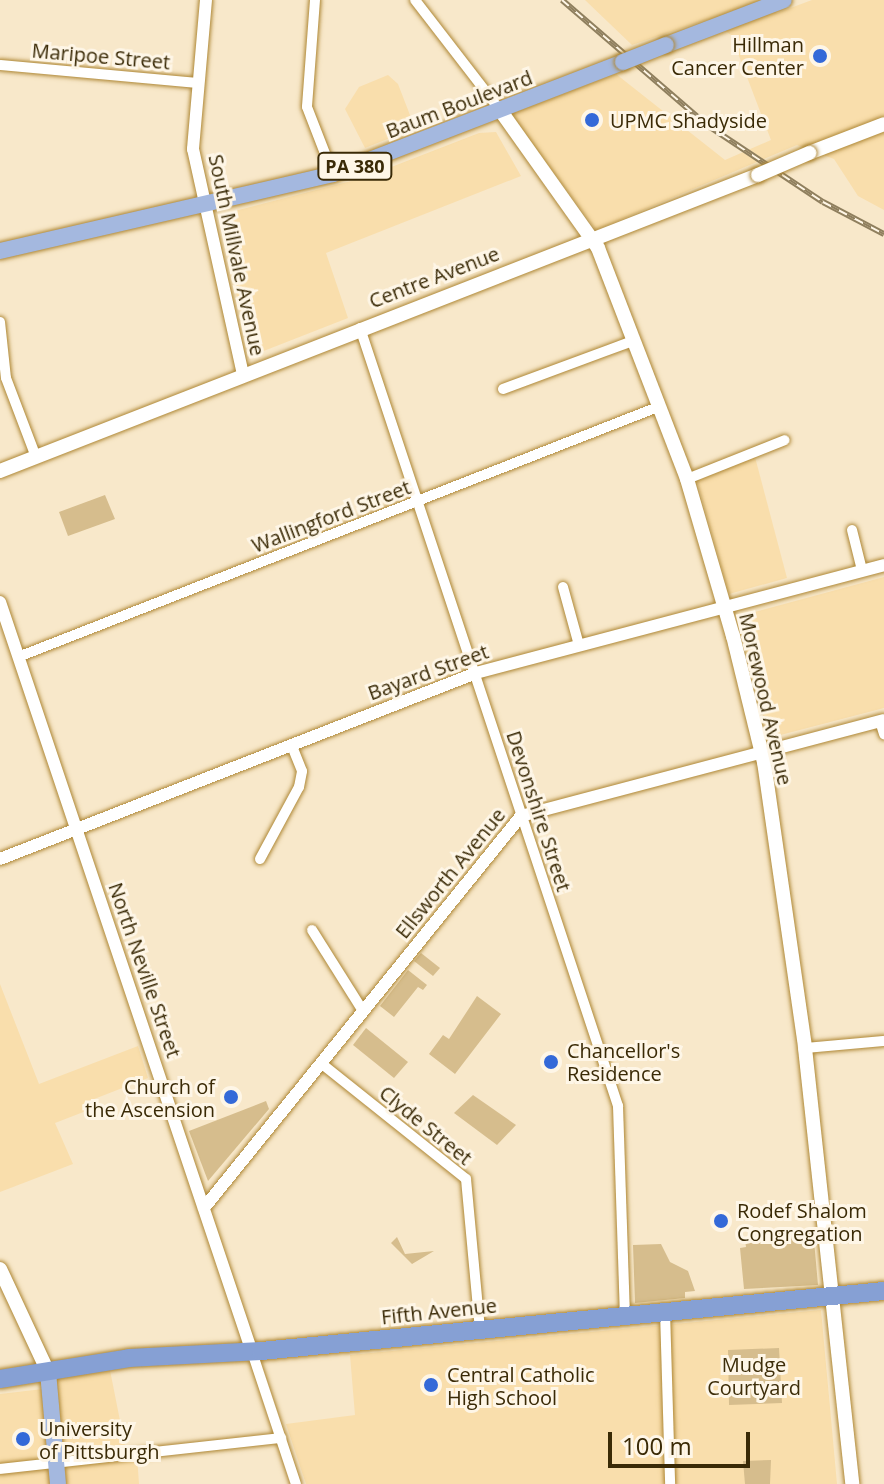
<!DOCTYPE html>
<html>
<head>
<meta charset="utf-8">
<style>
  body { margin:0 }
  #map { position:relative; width:884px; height:1484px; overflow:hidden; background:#f8e8ca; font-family:"Open Sans",sans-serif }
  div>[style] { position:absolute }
  .built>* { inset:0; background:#f9deac }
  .green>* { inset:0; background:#d6bd8d }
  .roads { filter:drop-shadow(0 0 2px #ae8735) drop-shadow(0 0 2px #ae8735) }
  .minor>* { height:10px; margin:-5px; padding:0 5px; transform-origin:5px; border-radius:5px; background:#fff }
  .tertiary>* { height:12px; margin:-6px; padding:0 6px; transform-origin:6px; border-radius:6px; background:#fff }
  .secondary>* { height:14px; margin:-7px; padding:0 7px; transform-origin:7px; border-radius:7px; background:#fff }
  .primary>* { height:16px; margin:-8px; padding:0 8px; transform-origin:8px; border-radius:8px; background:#a4b8df }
  .trunk>* { height:18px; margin:-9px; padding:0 9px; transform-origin:9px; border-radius:9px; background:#86a0d4 }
  .rail>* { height:6px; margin-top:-3px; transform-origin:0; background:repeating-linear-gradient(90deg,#fef6e7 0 9px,#8f7f5e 0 18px); box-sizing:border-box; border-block:2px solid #8f7f5e }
  .bridges { filter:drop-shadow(0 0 2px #ae8735) drop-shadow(0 0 2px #ae8735) }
  .secondary-bridge>* { height:14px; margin:-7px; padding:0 7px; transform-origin:7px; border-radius:7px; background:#fff }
  .primary-bridge>* { height:16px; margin:-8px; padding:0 8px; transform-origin:8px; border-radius:8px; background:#a4b8df }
  .dots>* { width:22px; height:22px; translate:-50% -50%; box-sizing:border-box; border:4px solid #fef6e7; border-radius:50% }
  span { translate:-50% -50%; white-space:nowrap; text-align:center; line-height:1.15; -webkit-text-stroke:6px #fef6e7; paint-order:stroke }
  .shield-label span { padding:2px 6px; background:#fef6e7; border:2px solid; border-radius:6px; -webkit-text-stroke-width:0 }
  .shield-label { font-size:18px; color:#3a2a06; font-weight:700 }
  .poi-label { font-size:20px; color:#3a2a06 }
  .right { translate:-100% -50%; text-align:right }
  .left { translate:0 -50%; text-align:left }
  .street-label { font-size:20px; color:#3a2a06 }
  .park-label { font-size:20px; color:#3d2d09 }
  .scale { position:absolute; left:608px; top:1432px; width:142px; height:36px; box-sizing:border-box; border:4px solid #3a2a06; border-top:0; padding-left:10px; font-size:24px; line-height:28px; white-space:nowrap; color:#3a2a06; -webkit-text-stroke:6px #fef6e7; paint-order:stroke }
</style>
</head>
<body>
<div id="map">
  <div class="built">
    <i style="clip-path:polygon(585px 0,760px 0,777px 13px,812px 0,884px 0,884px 210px,858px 196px,834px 159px,797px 145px,596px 230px,511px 114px,616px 74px,725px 160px,771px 140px,731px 35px,709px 19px,632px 45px)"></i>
    <i style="clip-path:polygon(388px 75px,398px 84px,415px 128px,365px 148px,345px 109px,359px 87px)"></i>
    <i style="clip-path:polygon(496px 132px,521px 176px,326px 253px,348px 318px,256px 354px,239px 306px,219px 215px,363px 178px,479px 133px)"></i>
    <i style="clip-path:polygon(755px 457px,787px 578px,729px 594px,697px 481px)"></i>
    <i style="clip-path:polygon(884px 577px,884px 708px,769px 738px,736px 617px)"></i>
    <i style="clip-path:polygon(0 984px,39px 1084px,138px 1046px,148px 1078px,84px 1103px,86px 1111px,55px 1123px,73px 1164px,0 1192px)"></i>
    <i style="clip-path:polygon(821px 1310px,837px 1484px,306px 1484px,286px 1424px,355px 1415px,350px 1355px)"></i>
    <i style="clip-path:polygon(108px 1360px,127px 1456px,137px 1455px,139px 1484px,59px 1484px,48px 1371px)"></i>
    <i style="clip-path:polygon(43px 1389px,50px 1484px,0 1484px,0 1394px)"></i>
  </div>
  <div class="green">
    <i style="clip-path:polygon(105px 495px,115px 519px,68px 536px,59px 512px)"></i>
    <i style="clip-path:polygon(421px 953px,440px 968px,433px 976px,414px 961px)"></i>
    <i style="clip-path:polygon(408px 970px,427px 985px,423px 990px,418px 987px,394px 1017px,380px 1006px)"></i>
    <i style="clip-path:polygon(477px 996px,501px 1014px,455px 1074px,429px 1054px,443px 1035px,449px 1039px)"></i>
    <i style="clip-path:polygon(366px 1028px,408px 1062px,394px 1078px,353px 1045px)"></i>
    <i style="clip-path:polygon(473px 1095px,516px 1125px,497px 1145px,454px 1113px)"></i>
    <i style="clip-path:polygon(266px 1101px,269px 1109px,208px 1181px,189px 1131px)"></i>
    <i style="clip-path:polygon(813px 1229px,818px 1285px,744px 1289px,740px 1248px,746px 1247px,745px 1239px,769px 1240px,781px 1232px)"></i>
    <i style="clip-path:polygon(397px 1237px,405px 1254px,434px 1251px,412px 1264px,391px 1243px)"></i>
    <i style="clip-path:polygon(661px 1244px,670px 1262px,688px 1271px,695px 1291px,685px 1292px,685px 1298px,635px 1303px,633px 1245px)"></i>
    <i style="clip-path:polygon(779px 1348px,782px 1403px,729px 1405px,728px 1350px)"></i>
    <i style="clip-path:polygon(771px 1460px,770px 1484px,745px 1484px,743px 1461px)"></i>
  </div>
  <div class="roads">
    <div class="minor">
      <i style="left:315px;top:0;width:107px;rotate:94.3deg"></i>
      <i style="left:307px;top:107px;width:72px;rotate:68.8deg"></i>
      <i style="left:415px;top:0;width:139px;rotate:52.3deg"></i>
      <i style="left:0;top:65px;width:199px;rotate:5.2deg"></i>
      <i style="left:0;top:322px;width:56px;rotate:83.9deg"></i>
      <i style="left:6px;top:378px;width:85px;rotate:69.2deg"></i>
      <i style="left:360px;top:328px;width:820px;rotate:71.65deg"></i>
      <i style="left:618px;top:1106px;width:210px;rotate:88.1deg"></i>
      <i style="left:503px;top:389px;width:139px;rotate:-20.3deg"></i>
      <i style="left:687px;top:479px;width:105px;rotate:-21.7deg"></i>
      <i style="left:852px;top:530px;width:41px;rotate:76deg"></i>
      <i style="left:563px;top:587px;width:60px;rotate:74.6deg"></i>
      <i style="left:18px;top:657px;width:687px;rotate:-21.34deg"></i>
      <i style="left:880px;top:721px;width:14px;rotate:73deg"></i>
      <i style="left:260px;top:859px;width:82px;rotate:-61.6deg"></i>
      <i style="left:299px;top:787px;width:16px;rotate:-79deg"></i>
      <i style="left:302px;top:771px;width:27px;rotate:-112deg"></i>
      <i style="left:312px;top:930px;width:96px;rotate:57.8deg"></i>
      <i style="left:805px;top:1048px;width:79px;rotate:-5.1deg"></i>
      <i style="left:322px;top:1064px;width:184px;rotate:38.6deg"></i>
      <i style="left:466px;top:1179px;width:152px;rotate:84.7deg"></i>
      <i style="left:665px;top:1311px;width:173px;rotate:88.3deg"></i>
      <i style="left:252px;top:1352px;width:139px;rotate:71.6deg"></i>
      <i style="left:0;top:1469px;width:283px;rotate:-6.3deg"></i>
    </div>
    <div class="tertiary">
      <i style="left:206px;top:0;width:150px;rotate:95deg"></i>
      <i style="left:193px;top:149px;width:231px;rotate:77.5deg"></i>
      <i style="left:0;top:602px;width:791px;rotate:71.43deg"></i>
      <i style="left:0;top:859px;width:511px;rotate:-21.34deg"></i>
      <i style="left:476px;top:673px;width:422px;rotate:-14.8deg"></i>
      <i style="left:204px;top:1208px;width:504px;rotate:-51.04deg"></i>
      <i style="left:521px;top:816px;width:375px;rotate:-14.8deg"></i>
    </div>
    <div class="secondary">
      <i style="left:500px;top:110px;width:169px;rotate:54.6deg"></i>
      <i style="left:598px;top:248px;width:248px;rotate:68.9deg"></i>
      <i style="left:687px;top:479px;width:164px;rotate:73.7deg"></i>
      <i style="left:733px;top:636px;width:130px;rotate:76.2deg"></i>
      <i style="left:764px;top:762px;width:289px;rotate:81.8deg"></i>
      <i style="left:805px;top:1048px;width:439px;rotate:83.8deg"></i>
      <i style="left:809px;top:153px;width:80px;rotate:-21.1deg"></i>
      <i style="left:0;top:471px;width:814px;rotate:-21.33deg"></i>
      <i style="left:0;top:1269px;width:114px;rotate:65deg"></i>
    </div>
    <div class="primary">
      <i style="left:666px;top:45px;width:126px;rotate:-20.9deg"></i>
      <i style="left:0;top:251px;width:342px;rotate:-13deg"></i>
      <i style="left:333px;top:174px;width:311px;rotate:-21.1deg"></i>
      <i style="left:48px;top:1372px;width:112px;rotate:84.9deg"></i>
    </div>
    <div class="trunk">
      <i style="left:0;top:1379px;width:131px;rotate:-9.2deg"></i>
      <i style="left:129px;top:1358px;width:132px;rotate:-3deg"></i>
      <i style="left:261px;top:1351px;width:626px;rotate:-5.5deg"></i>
    </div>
  </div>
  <div class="rail">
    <i style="left:562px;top:0;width:191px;rotate:40.8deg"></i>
    <i style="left:707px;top:125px;width:139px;rotate:33.6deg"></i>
    <i style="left:823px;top:202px;width:69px;rotate:27.7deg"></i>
  </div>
  <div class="bridges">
    <div class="secondary-bridge">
      <i style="left:758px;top:175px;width:56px;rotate:-23.3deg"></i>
    </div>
    <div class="primary-bridge">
      <i style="left:623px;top:62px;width:46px;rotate:-21.6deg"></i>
    </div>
  </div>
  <div class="dots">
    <i style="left:820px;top:56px;background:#3469d8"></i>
    <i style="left:592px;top:120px;background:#3469d8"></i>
    <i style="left:551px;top:1062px;background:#3469d8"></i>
    <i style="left:231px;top:1097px;background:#3469d8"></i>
    <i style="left:721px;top:1221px;background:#3469d8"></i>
    <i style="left:431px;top:1385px;background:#3469d8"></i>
    <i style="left:23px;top:1439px;background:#3469d8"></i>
  </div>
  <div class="shield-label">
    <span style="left:355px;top:166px">PA 380</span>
  </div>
  <div class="poi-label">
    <span class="right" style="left:804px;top:56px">Hillman<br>Cancer Center</span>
    <span class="left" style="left:610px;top:120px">UPMC Shadyside</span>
    <span class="left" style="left:567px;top:1062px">Chancellor's<br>Residence</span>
    <span class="right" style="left:215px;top:1098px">Church of<br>the Ascension</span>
    <span class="left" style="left:737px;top:1222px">Rodef Shalom<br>Congregation</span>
    <span class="left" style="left:447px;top:1386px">Central Catholic<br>High School</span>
    <span class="left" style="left:39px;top:1440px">University<br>of Pittsburgh</span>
  </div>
  <div class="street-label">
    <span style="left:101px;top:56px;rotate:5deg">Maripoe Street</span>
    <span style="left:459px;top:104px;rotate:-21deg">Baum Boulevard</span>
    <span style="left:237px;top:255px;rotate:78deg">South Millvale Avenue</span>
    <span style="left:434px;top:277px;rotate:-21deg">Centre Avenue</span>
    <span style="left:331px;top:516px;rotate:-21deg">Wallingford Street</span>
    <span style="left:428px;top:672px;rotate:-20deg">Bayard Street</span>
    <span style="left:766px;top:699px;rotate:77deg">Morewood Avenue</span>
    <span style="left:539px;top:811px;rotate:72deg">Devonshire Street</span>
    <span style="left:450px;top:873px;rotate:-51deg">Ellsworth Avenue</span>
    <span style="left:145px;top:970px;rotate:71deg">North Neville Street</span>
    <span style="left:426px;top:1125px;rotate:39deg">Clyde Street</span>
    <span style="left:439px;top:1311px;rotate:-6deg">Fifth Avenue</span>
  </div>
  <div class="park-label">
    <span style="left:754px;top:1376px">Mudge<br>Courtyard</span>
  </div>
  <div class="scale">100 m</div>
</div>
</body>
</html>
